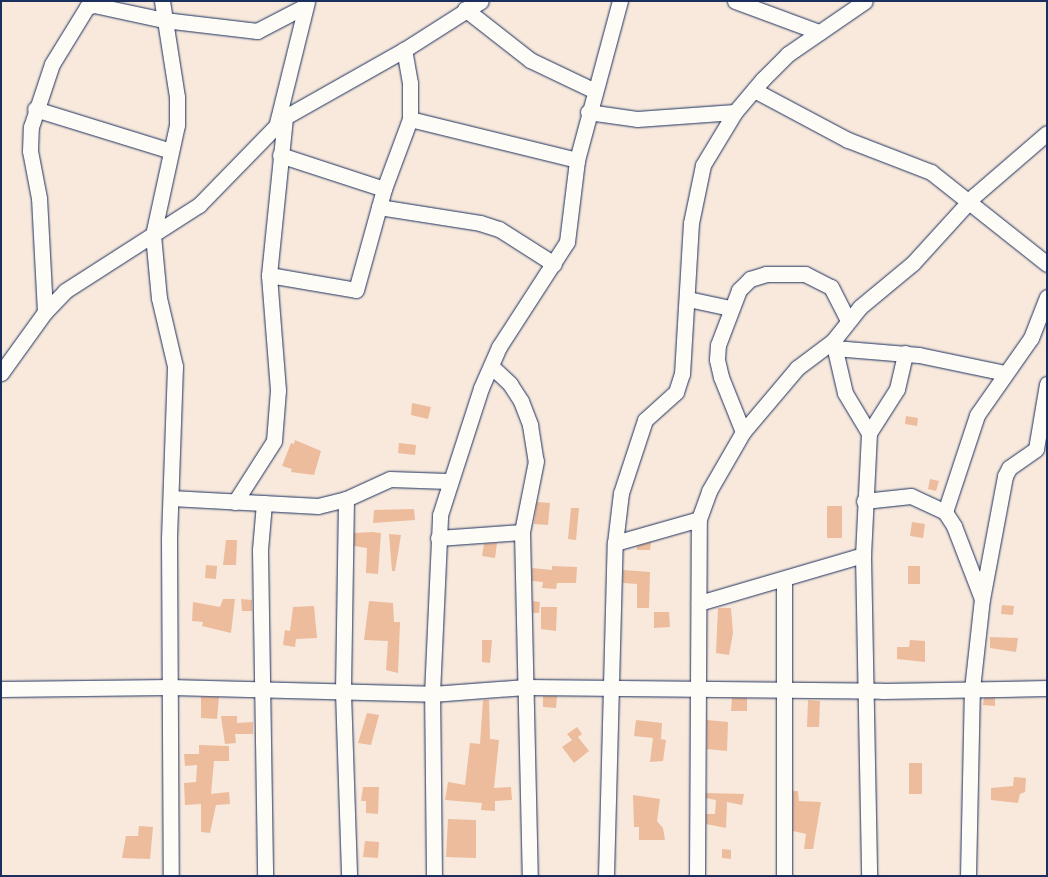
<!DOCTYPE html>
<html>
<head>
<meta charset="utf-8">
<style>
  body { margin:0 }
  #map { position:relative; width:1048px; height:877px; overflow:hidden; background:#f8e9dc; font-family:"Architects Daughter",sans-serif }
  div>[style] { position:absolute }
  .building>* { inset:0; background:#ecbc9c }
  .roads { filter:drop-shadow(0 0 1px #1b2f5e) drop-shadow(0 0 1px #1b2f5e) }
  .minor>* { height:15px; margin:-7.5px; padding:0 7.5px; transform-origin:7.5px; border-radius:7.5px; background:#fdfcf7 }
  span { translate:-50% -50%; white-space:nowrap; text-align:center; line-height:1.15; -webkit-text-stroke:3px #fdfcf7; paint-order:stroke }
  .frame { position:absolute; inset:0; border:2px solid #1b2f5e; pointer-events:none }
</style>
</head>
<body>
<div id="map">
  <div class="building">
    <i style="clip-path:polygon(412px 403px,431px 407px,428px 419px,411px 415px)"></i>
    <i style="clip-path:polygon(906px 416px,918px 418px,917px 426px,905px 424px)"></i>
    <i style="clip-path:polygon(295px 440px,321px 451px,314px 475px,291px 472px,292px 469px,282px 466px,291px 443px,294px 444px)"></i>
    <i style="clip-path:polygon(399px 443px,416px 445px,415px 455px,398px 453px)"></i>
    <i style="clip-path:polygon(930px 479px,939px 481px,936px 491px,928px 489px)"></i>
    <i style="clip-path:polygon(537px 502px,550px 503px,548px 525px,534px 524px)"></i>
    <i style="clip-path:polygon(827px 506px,842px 506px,842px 538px,827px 538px)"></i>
    <i style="clip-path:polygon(571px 508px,579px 508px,576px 540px,568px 539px)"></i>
    <i style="clip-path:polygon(414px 509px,415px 520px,373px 523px,374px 510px)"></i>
    <i style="clip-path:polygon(912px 522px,925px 524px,923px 538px,910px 536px)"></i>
    <i style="clip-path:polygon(372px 532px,381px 533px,378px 574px,366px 573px,367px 548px,354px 546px,354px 533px)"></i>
    <i style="clip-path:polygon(389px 534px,401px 535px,395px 571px,392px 571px)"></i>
    <i style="clip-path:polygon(226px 540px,237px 540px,236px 565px,223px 565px)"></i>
    <i style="clip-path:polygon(651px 542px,650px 550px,637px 550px,637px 546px)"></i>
    <i style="clip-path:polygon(497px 543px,495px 558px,482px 556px,484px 544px)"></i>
    <i style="clip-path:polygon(206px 565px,217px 566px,216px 579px,205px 578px)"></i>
    <i style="clip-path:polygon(552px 566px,577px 567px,576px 583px,557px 583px,556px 589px,542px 588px,543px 582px,532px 581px,532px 568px,552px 570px)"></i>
    <i style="clip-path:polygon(908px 566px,920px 566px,920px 584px,908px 584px)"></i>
    <i style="clip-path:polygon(623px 570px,650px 572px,649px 608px,637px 608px,637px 584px,623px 583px)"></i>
    <i style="clip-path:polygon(223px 599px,235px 599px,231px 633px,202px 626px,203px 622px,192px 621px,193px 602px,220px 607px)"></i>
    <i style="clip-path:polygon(241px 599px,252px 600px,252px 611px,242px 611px)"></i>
    <i style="clip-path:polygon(369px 601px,393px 603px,394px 622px,400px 622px,398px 673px,386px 670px,388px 641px,364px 640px)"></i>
    <i style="clip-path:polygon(533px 601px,540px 602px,539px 613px,533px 613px)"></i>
    <i style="clip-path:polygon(1002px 605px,1014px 606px,1013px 615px,1001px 614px)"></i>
    <i style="clip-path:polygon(314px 606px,317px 638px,296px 639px,295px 647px,283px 645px,285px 630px,290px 631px,293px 607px)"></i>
    <i style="clip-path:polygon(541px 607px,557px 607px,556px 631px,541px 629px)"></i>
    <i style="clip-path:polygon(718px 608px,731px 608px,733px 633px,729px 655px,716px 653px)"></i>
    <i style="clip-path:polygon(654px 612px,669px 612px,670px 627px,654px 628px)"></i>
    <i style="clip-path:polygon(990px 637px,1018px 638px,1016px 652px,990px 648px)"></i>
    <i style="clip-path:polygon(482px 640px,492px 640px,490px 663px,482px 662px)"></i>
    <i style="clip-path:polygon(910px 640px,925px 641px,925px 662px,897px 659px,897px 647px,909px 647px)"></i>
    <i style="clip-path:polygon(543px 696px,557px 696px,556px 708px,543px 707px)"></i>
    <i style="clip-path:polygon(201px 697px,219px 697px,217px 719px,201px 718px)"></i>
    <i style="clip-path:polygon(732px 698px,747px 698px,747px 711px,731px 711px)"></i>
    <i style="clip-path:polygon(984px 698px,995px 698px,995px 706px,983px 705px)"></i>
    <i style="clip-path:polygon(483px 700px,489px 700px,490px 739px,499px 740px,494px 788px,511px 787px,512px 800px,495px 801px,495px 811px,481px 810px,482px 803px,445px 800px,448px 782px,465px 785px,470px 743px,480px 744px)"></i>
    <i style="clip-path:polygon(808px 700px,820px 701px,819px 727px,807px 727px)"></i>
    <i style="clip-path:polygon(367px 713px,379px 715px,371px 745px,358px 743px)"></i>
    <i style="clip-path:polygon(221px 716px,237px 716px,237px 723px,253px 722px,253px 734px,235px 734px,236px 743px,225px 744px)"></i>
    <i style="clip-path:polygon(636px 720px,662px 723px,661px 739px,655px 738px,666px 740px,663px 761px,650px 762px,653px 738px,634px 736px)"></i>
    <i style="clip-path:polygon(707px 720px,728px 722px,727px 751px,707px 749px)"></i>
    <i style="clip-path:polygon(577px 727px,582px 734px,578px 737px,589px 751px,574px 763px,562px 747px,572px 740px,567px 734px)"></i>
    <i style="clip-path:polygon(199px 745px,229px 746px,229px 761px,214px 761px,211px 794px,229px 792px,230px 804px,216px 805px,210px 833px,201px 832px,201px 804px,185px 805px,184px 783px,196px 782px,197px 765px,185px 766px,184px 754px,199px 754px)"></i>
    <i style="clip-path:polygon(909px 763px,922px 763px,922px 794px,909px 794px)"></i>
    <i style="clip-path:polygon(1014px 777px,1026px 778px,1025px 792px,1020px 794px,1018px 803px,991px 800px,991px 788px,1013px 786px)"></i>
    <i style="clip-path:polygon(363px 787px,379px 787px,378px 814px,366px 813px,366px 801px,361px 801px)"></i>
    <i style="clip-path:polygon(793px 791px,798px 791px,799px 801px,821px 802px,813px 849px,804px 849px,806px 834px,793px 831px)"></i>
    <i style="clip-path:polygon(706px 793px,744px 794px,742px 805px,727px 802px,726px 828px,706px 824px,706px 814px,715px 814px,716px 800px,706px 798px)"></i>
    <i style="clip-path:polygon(633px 795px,660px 799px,657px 821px,663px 828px,665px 840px,639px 840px,639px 827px,634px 827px)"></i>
    <i style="clip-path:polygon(448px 819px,476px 820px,476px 858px,446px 857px)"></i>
    <i style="clip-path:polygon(139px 826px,153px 827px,150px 859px,122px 858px,126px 836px,138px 836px)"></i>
    <i style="clip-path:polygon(365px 841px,379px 842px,378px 858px,363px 857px)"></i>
    <i style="clip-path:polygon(722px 849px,731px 850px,731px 859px,722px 858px)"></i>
  </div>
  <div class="roads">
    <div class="minor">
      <i style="left:162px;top:1px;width:97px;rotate:81.1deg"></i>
      <i style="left:177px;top:97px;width:28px;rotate:90deg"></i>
      <i style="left:177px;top:125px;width:113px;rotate:102.3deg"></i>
      <i style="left:153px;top:235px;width:63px;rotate:84.6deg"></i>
      <i style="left:159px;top:298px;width:70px;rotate:76.8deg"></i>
      <i style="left:175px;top:366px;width:173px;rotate:92deg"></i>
      <i style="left:169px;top:539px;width:337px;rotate:89.7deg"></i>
      <i style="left:735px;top:1px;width:90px;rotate:20.3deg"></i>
      <i style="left:465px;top:9px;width:83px;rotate:38.1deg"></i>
      <i style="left:530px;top:60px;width:72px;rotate:25.5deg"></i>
      <i style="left:754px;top:90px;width:106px;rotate:28deg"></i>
      <i style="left:848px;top:140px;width:89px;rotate:21.1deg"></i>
      <i style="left:931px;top:172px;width:148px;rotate:38.4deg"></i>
      <i style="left:35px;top:109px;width:142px;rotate:17.2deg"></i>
      <i style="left:588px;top:112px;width:49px;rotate:8.1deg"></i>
      <i style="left:637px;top:119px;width:98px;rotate:-4.1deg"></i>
      <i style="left:410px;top:119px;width:172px;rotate:13.8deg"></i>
      <i style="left:277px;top:123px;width:125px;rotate:-76.1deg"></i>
      <i style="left:280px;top:155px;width:109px;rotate:18.1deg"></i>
      <i style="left:379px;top:207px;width:102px;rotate:9deg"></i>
      <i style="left:480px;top:223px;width:20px;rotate:18deg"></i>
      <i style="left:499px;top:229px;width:65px;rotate:32.5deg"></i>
      <i style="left:269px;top:275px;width:88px;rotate:9.8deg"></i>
      <i style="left:356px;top:290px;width:105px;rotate:-74.5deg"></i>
      <i style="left:384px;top:189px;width:75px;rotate:-69.6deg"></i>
      <i style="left:410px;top:119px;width:36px;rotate:-90deg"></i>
      <i style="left:410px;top:83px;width:34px;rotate:-100deg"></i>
      <i style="left:688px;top:299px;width:43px;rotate:12.1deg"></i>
      <i style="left:45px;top:312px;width:114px;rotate:-93deg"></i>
      <i style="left:39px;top:198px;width:48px;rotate:-100.8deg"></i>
      <i style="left:30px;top:151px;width:24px;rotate:-88deg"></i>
      <i style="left:31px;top:127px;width:66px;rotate:-71.6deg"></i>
      <i style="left:52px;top:64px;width:67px;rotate:-58.4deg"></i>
      <i style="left:87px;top:7px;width:7px;rotate:-16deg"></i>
      <i style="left:94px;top:5px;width:72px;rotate:12.1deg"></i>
      <i style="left:164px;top:20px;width:94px;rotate:6.7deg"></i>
      <i style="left:257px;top:31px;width:54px;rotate:-27.5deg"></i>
      <i style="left:833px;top:341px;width:53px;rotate:77deg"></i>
      <i style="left:845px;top:393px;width:47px;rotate:59deg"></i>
      <i style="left:869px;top:433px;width:122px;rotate:92.8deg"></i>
      <i style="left:863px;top:555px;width:321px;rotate:88.9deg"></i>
      <i style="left:834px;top:348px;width:85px;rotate:4.7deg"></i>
      <i style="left:919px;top:355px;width:88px;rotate:11.8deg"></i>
      <i style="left:491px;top:366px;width:26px;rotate:43deg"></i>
      <i style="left:510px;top:384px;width:20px;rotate:57deg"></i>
      <i style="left:521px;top:401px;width:26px;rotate:69deg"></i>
      <i style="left:530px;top:425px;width:36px;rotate:81deg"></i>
      <i style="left:536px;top:461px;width:72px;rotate:101.2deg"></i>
      <i style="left:522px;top:532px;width:344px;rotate:88.7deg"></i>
      <i style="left:1px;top:373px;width:75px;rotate:-54.2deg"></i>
      <i style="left:45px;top:312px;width:29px;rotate:-46deg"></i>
      <i style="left:65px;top:291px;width:159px;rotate:-32.7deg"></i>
      <i style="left:199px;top:205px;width:123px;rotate:-45.7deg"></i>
      <i style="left:285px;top:117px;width:137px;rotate:-29.4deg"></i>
      <i style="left:404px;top:50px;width:91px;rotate:-32.5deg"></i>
      <i style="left:743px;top:432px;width:59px;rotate:-111.8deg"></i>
      <i style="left:721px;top:377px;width:18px;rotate:-103deg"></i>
      <i style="left:717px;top:359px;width:14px;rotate:-86deg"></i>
      <i style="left:718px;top:345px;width:59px;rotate:-69.1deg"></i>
      <i style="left:739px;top:290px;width:16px;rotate:-45deg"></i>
      <i style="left:750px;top:279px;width:17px;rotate:-17deg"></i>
      <i style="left:766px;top:274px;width:39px"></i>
      <i style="left:805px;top:274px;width:29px;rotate:27deg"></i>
      <i style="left:831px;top:287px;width:38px;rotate:63deg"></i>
      <i style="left:869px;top:433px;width:52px;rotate:-57.5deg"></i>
      <i style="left:897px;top:389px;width:37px;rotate:-77deg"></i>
      <i style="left:171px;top:498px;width:147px;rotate:3.1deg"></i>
      <i style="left:318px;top:506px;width:29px;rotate:-14deg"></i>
      <i style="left:346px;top:499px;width:48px;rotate:-24.4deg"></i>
      <i style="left:390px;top:479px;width:58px;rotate:2deg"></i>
      <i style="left:346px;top:499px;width:193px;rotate:90.9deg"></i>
      <i style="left:343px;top:692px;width:184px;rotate:88.1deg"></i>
      <i style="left:864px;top:501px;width:47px;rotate:-6.1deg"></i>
      <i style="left:911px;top:496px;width:38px;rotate:25deg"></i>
      <i style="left:945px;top:512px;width:17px;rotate:57deg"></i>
      <i style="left:954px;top:526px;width:78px;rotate:69deg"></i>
      <i style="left:235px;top:502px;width:72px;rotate:-57.4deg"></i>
      <i style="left:274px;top:441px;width:51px;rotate:-85.5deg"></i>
      <i style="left:278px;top:390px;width:115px;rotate:-94.5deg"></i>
      <i style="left:269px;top:275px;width:159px;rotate:-84.2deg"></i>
      <i style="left:264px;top:503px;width:47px;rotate:94.9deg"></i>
      <i style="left:260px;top:550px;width:326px;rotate:89.1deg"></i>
      <i style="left:945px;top:512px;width:102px;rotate:-71.7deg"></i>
      <i style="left:977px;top:415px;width:94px;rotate:-55deg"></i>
      <i style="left:1031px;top:338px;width:44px;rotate:-68.7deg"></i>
      <i style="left:438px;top:538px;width:84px;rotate:-4.1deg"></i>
      <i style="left:615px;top:543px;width:87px;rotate:-15.9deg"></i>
      <i style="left:699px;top:603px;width:171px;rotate:-16.3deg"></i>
      <i style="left:1px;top:689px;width:169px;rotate:-0.7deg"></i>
      <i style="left:170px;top:687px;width:262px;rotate:1.5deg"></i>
      <i style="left:432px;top:694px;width:94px;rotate:-4.3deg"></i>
      <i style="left:526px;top:687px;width:356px;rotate:0.6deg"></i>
      <i style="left:882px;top:691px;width:165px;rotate:-1deg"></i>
      <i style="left:434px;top:876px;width:182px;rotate:-90.6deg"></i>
      <i style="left:432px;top:694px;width:179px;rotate:-87.4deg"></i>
      <i style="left:440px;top:515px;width:133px;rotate:-72.1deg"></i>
      <i style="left:481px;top:388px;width:45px;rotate:-66.3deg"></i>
      <i style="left:499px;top:347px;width:125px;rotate:-57.1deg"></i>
      <i style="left:567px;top:242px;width:83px;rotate:-83deg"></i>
      <i style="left:577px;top:160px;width:165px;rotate:-74.9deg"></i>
      <i style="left:606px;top:876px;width:333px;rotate:-88.5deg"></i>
      <i style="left:615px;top:543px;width:50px;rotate:-83.2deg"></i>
      <i style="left:621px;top:493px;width:77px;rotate:-71.8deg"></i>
      <i style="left:645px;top:420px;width:42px;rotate:-42.1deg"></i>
      <i style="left:676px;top:392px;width:19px;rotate:-72deg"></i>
      <i style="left:682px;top:374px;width:151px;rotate:-86.6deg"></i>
      <i style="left:691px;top:223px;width:59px;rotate:-78.3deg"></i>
      <i style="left:703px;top:165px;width:62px;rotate:-58.9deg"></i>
      <i style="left:735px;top:112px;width:43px;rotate:-49.7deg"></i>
      <i style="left:763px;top:79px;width:35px;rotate:-45deg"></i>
      <i style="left:788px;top:54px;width:93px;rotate:-34.5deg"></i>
      <i style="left:697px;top:876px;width:357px;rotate:-89.7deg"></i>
      <i style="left:699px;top:519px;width:30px;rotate:-70deg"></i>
      <i style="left:709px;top:491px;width:68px;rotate:-60deg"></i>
      <i style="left:743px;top:432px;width:84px;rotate:-49.8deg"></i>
      <i style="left:797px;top:368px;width:45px;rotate:-36.9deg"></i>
      <i style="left:833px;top:341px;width:43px;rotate:-51.5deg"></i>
      <i style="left:860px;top:307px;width:69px;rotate:-39.7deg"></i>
      <i style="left:913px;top:263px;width:91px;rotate:-47.7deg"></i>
      <i style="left:974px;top:196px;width:96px;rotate:-40.8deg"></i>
      <i style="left:784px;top:876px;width:297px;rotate:-90deg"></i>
      <i style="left:968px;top:876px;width:187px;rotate:-88.8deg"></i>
      <i style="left:972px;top:689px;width:91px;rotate:-83.7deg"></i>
      <i style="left:982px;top:599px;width:125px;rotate:-79.4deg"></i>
      <i style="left:1005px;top:476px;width:9px;rotate:-63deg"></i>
      <i style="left:1009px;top:468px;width:33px;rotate:-35deg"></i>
      <i style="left:1036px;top:449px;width:66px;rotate:-80.4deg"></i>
    </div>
  </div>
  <div class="frame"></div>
</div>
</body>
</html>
